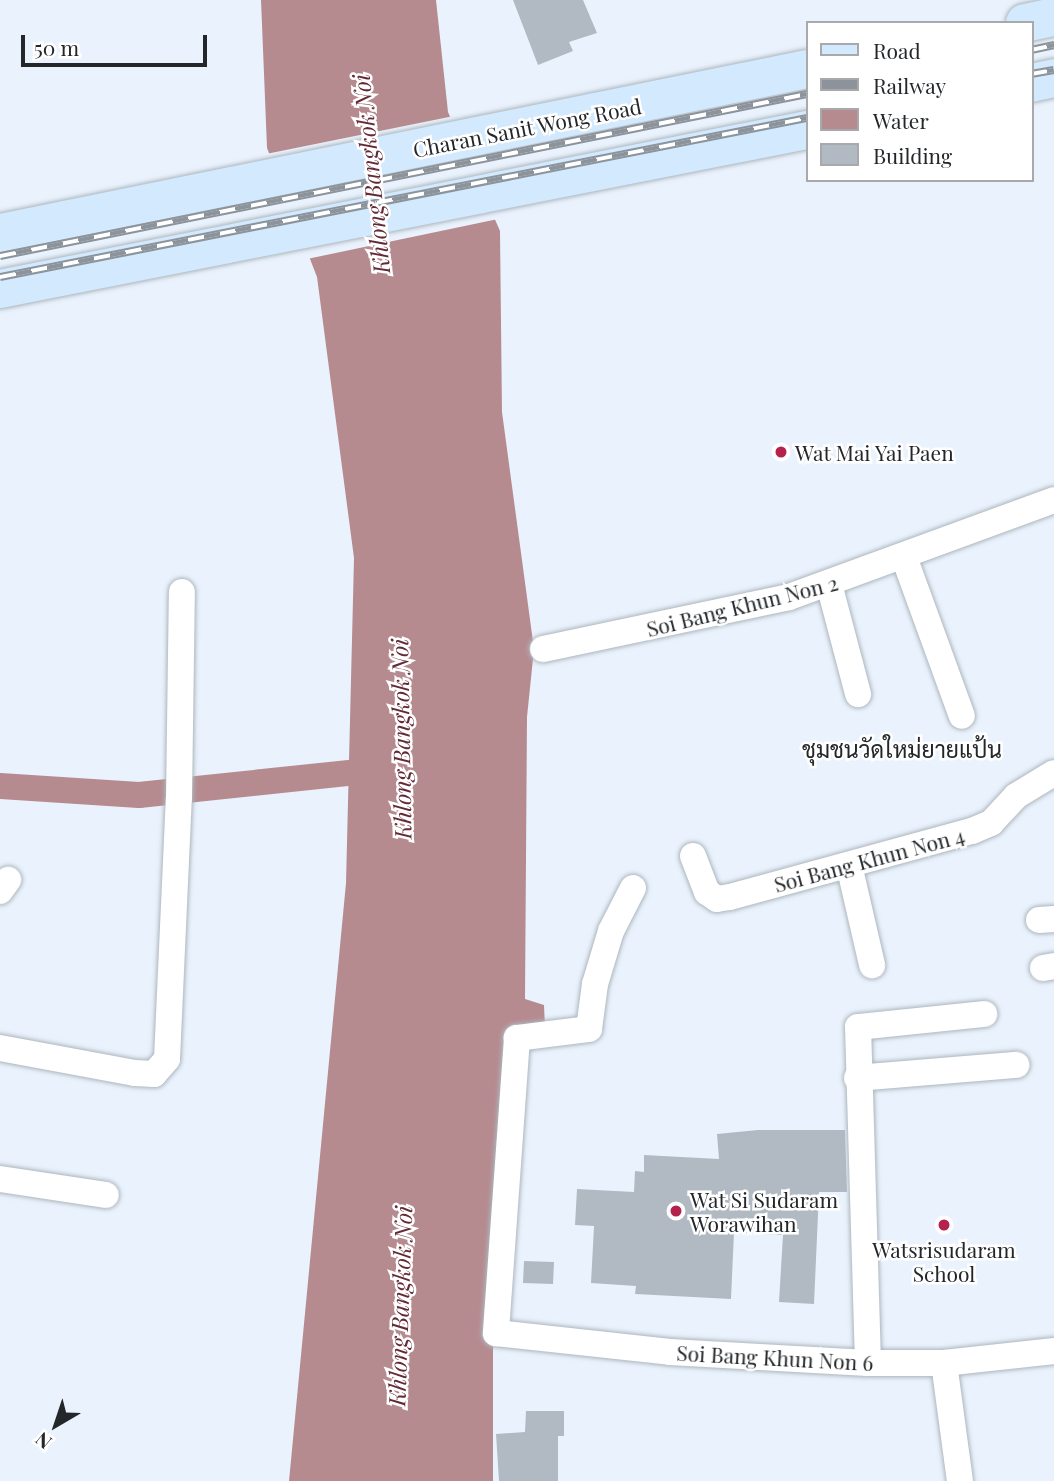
<!DOCTYPE html>
<html>
<head>
<meta charset="utf-8">
<style>
  body { margin:0 }
  #map { position:relative; width:1054px; height:1481px; overflow:hidden; background:#eaf3fd; font-family:"Playfair Display",Sarabun,serif }
  div>[style] { position:absolute }
  .water>* { inset:0; background:#b68b90 }
  .pier>* { inset:0; background:#eaf3fd }
  .canal>* { height:26px; margin:-13px; padding:0 13px; transform-origin:13px; border-radius:13px; background:#b68b90 }
  .building>* { inset:0; background:#b1bac3 }
  .roads { filter:drop-shadow(0 0 2px #adb6be) drop-shadow(0 0 2px #adb6be) }
  .street>* { height:26px; margin:-13px; padding:0 13px; transform-origin:13px; border-radius:13px; background:#fff }
  .primary>* { height:38px; margin:-19px; padding:0 19px; transform-origin:19px; border-radius:19px; background:#d2e9fe }
  .rail>* { height:8px; margin-top:-4px; transform-origin:0; background:repeating-linear-gradient(90deg,#fff 0 16px,#8c939a 0 32px); box-sizing:border-box; border-block:2px solid #8c939a }
  .dots>* { width:19px; height:19px; translate:-50% -50%; box-sizing:border-box; border:4px solid #fff; border-radius:50% }
  span { translate:-50% -50%; white-space:nowrap; text-align:center; line-height:1.15; -webkit-text-stroke:5px #fff; paint-order:stroke }
  .street-label { font-size:21px; color:#23272a }
  .poi-label { font-size:21px; color:#23272a }
  .left { translate:0 -50%; text-align:left }
  .water-label { font-size:23px; color:#632a35; font-style:italic }
  .neighbourhood-label { font-size:23px; color:#23272a }
  .legend { position:absolute; left:806px; top:21px; width:228px; height:161px; box-sizing:border-box; background:#fff; border:2px solid #a7a9aa; margin:0; padding:9px 12px; list-style:none; font-size:21px; color:#23272a }
  .legend li { display:flex; align-items:center; gap:14px; height:35px }
  .legend b { width:35px; border:2px solid #a7a9aa }
  .north { position:absolute; left:21px; top:1390px; width:70px; height:70px; -webkit-text-stroke:5px #fff; paint-order:stroke; rotate:219deg; font-size:19px; font-weight:700; line-height:28px; text-align:center; color:#23272a }
  .north::after { content:''; display:block; margin:auto; width:24px; height:32px; background:#23272a; clip-path:polygon(50% 0,100% 100%,50% 72%,0 100%) }
  .scale { position:absolute; left:21px; top:35px; width:186px; height:32px; box-sizing:border-box; border:4px solid #23272a; border-top:0; padding-left:9px; font-size:21px; line-height:24px; white-space:nowrap; color:#23272a; -webkit-text-stroke:5px #fff; paint-order:stroke }
</style>
</head>
<body>
<div id="map">
  <div class="water">
    <i style="clip-path:polygon(261px 0,436px 0,448px 112px,500px 231px,502px 412px,534px 649px,527px 717px,525px 999px,544px 1005px,545px 1027px,513px 1030px,493px 1342px,493px 1481px,289px 1481px,346px 883px,354px 558px,317px 277px,267px 148px)"></i>
  </div>
  <div class="pier">
    <i style="clip-path:polygon(454px 116px,498px 219px,307px 259px,266px 154px)"></i>
  </div>
  <div class="canal">
    <i style="left:0;top:786px;width:139px;rotate:3.7deg"></i>
    <i style="left:139px;top:795px;width:247px;rotate:-6deg"></i>
  </div>
  <div class="building">
    <i style="clip-path:polygon(513px 0,583px 0,597px 33px,569px 42px,573px 51px,538px 65px)"></i>
    <i style="clip-path:polygon(758px 1130px,845px 1130px,847px 1192px,819px 1192px,814px 1304px,779px 1302px,783px 1235px,734px 1233px,731px 1299px,635px 1294px,636px 1286px,591px 1283px,594px 1226px,575px 1225px,577px 1189px,634px 1192px,635px 1171px,644px 1172px,644px 1155px,719px 1159px,717px 1134px)"></i>
    <i style="clip-path:polygon(524px 1261px,554px 1262px,553px 1284px,523px 1283px)"></i>
    <i style="clip-path:polygon(526px 1411px,564px 1411px,564px 1436px,558px 1436px,558px 1481px,499px 1481px,496px 1434px,525px 1432px)"></i>
  </div>
  <div class="roads">
    <div class="street">
      <i style="left:904px;top:557px;width:169px;rotate:70deg"></i>
      <i style="left:829px;top:584px;width:114px;rotate:75.2deg"></i>
      <i style="left:543px;top:649px;width:251px;rotate:-11.9deg"></i>
      <i style="left:789px;top:597px;width:282px;rotate:-20.1deg"></i>
      <i style="left:693px;top:856px;width:39px;rotate:69deg"></i>
      <i style="left:707px;top:892px;width:12px;rotate:35deg"></i>
      <i style="left:717px;top:899px;width:13px;rotate:-9deg"></i>
      <i style="left:730px;top:897px;width:251px;rotate:-15.3deg"></i>
      <i style="left:972px;top:831px;width:21px;rotate:-23deg"></i>
      <i style="left:991px;top:823px;width:37px;rotate:-47deg"></i>
      <i style="left:1016px;top:796px;width:44px;rotate:-31.2deg"></i>
      <i style="left:849px;top:865px;width:103px;rotate:77deg"></i>
      <i style="left:633px;top:888px;width:48px;rotate:117.1deg"></i>
      <i style="left:611px;top:931px;width:55px;rotate:106.8deg"></i>
      <i style="left:595px;top:984px;width:45px;rotate:97.6deg"></i>
      <i style="left:589px;top:1029px;width:73px;rotate:172.9deg"></i>
      <i style="left:517px;top:1038px;width:296px;rotate:94.1deg"></i>
      <i style="left:496px;top:1333px;width:175px;rotate:6.2deg"></i>
      <i style="left:670px;top:1352px;width:198px;rotate:3.2deg"></i>
      <i style="left:868px;top:1363px;width:76px"></i>
      <i style="left:944px;top:1363px;width:111px;rotate:-6.2deg"></i>
      <i style="left:0;top:891px;width:14px;rotate:-54deg"></i>
      <i style="left:1039px;top:920px;width:15px;rotate:-4deg"></i>
      <i style="left:1043px;top:968px;width:11px;rotate:-10deg"></i>
      <i style="left:0;top:1048px;width:137px;rotate:10.5deg"></i>
      <i style="left:135px;top:1073px;width:19px;rotate:3deg"></i>
      <i style="left:154px;top:1074px;width:20px;rotate:-49deg"></i>
      <i style="left:167px;top:1059px;width:261px;rotate:-87.4deg"></i>
      <i style="left:179px;top:798px;width:206px;rotate:-89.2deg"></i>
      <i style="left:857px;top:1078px;width:160px;rotate:-4.7deg"></i>
      <i style="left:0;top:1179px;width:107px;rotate:8.6deg"></i>
      <i style="left:868px;top:1363px;width:336px;rotate:-91.7deg"></i>
      <i style="left:858px;top:1027px;width:127px;rotate:-5.9deg"></i>
      <i style="left:944px;top:1363px;width:119px;rotate:82.3deg"></i>
    </div>
    <div class="primary">
      <i style="left:1025px;top:23px;width:30px;rotate:-12deg"></i>
      <i style="left:1031px;top:83px;width:24px;rotate:-12deg"></i>
      <i style="left:0;top:233px;width:823px;rotate:-11.49deg"></i>
      <i style="left:0;top:289px;width:823px;rotate:-11.15deg"></i>
    </div>
  </div>
  <div class="rail">
    <i style="left:1031px;top:50px;width:24px;rotate:-12deg"></i>
    <i style="left:1031px;top:74px;width:23px;rotate:-10deg"></i>
    <i style="left:0;top:256px;width:823px;rotate:-11.35deg"></i>
    <i style="left:0;top:277px;width:823px;rotate:-11.15deg"></i>
  </div>
  <div class="dots">
    <i style="left:781px;top:452px;background:#b4234e"></i>
    <i style="left:676px;top:1211px;background:#b4234e"></i>
    <i style="left:944px;top:1225px;background:#b4234e"></i>
  </div>
  <div class="street-label">
    <span style="left:527px;top:127px;rotate:-11deg">Charan Sanit Wong Road</span>
    <span style="left:742px;top:605px;rotate:-14deg">Soi Bang Khun Non 2</span>
    <span style="left:869px;top:859px;rotate:-15deg">Soi Bang Khun Non 4</span>
    <span style="left:775px;top:1357px;rotate:3deg">Soi Bang Khun Non 6</span>
  </div>
  <div class="poi-label">
    <span class="left" style="left:795px;top:452px">Wat Mai Yai Paen</span>
    <span class="left" style="left:690px;top:1211px">Wat Si Sudaram<br>Worawihan</span>
    <span style="left:944px;top:1261px">Watsrisudaram<br>School</span>
  </div>
  <div class="water-label">
    <span style="left:371px;top:174px;rotate:-96deg">Khlong Bangkok Noi</span>
    <span style="left:401px;top:739px;rotate:-91deg">Khlong Bangkok Noi</span>
    <span style="left:400px;top:1306px;rotate:-88deg">Khlong Bangkok Noi</span>
  </div>
  <div class="neighbourhood-label">
    <span style="left:902px;top:749px">ชุมชนวัดใหม่ยายแป้น</span>
  </div>
  <ul class="legend">
  <li><b style="height:9px;background:#d2e9fe"></b>Road</li>
  <li><b style="height:9px;background:#8c939a"></b>Railway</li>
  <li><b style="height:19px;background:#b68b90"></b>Water</li>
  <li><b style="height:19px;background:#b1bac3"></b>Building</li>
  </ul>
  <div class="north">N</div>
  <div class="scale">50 m</div>
</div>
</body>
</html>
